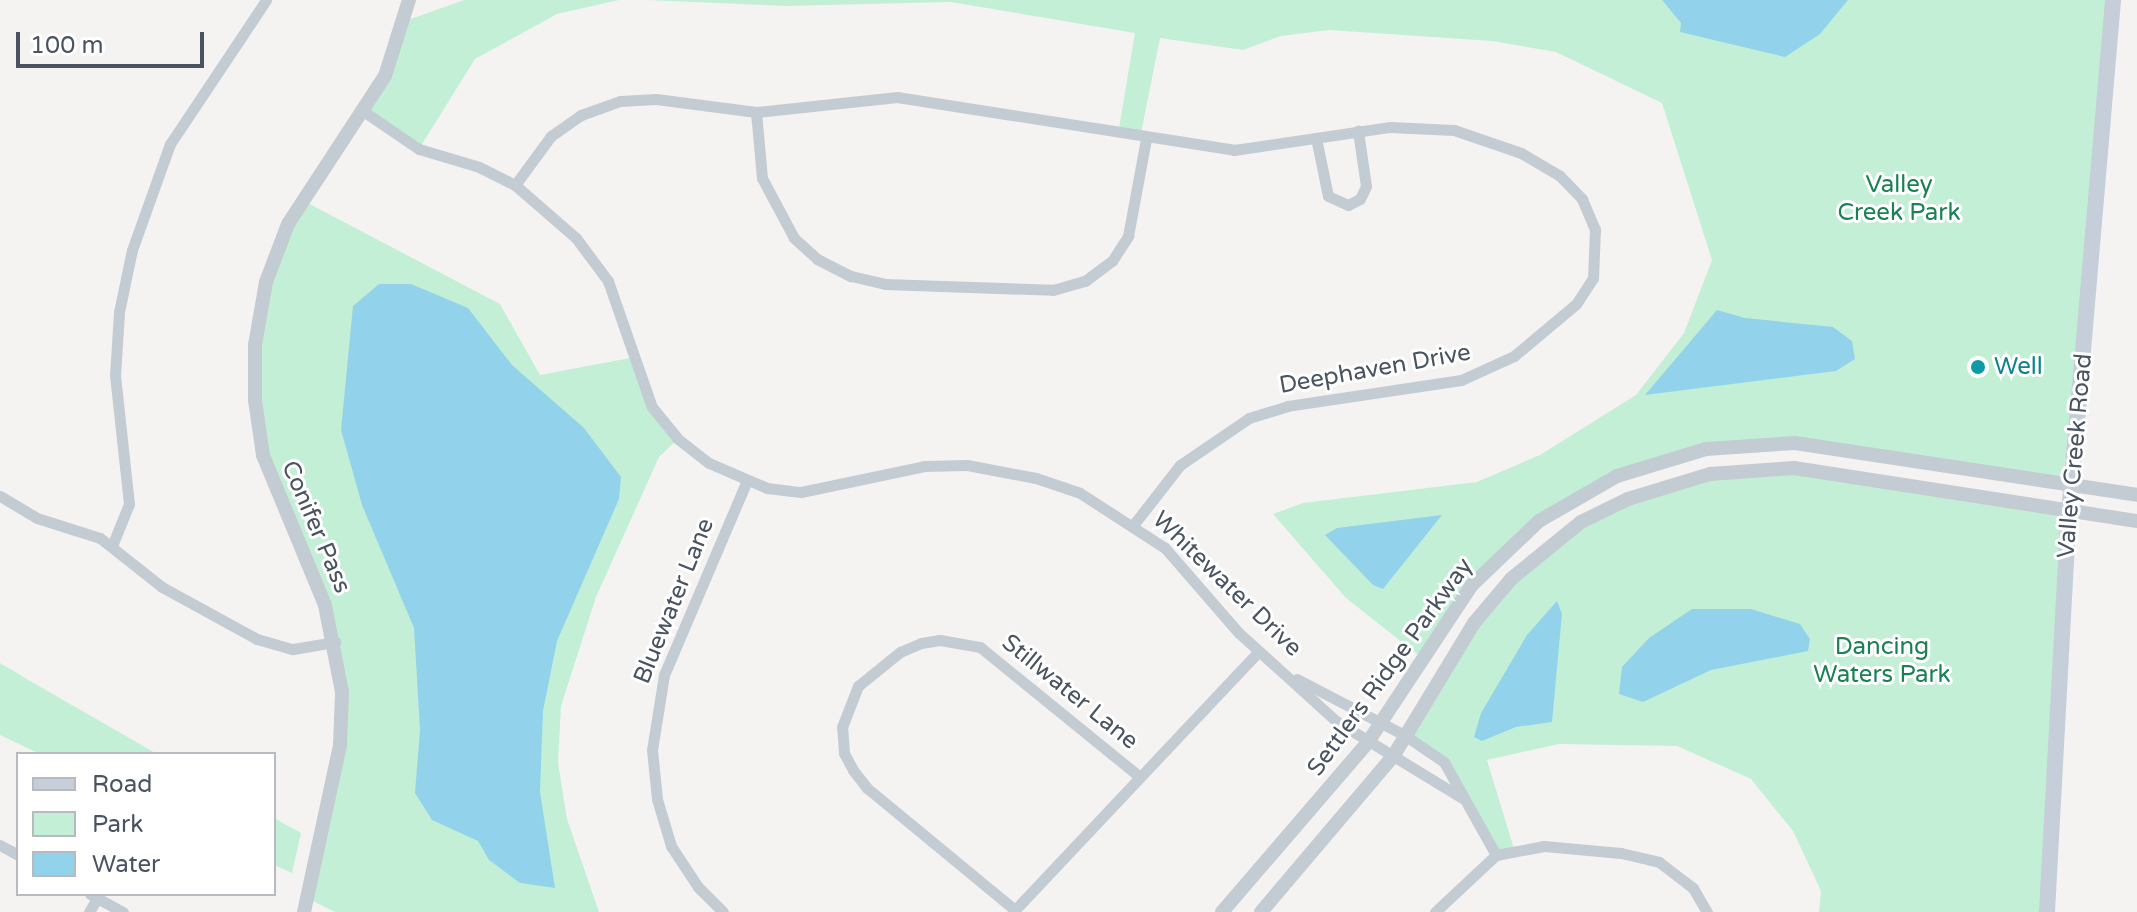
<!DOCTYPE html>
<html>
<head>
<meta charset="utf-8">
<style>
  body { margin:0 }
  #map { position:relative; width:2137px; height:912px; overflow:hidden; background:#f4f3f2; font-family:"Varela Round",sans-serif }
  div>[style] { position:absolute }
  .green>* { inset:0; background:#c4efd7 }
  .water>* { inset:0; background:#92d3eb }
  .minor>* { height:11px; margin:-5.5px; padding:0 5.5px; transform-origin:5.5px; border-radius:5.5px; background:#c4ccd3 }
  .tertiary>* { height:14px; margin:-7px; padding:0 7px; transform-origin:7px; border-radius:7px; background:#c4ccd3 }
  .secondary>* { height:16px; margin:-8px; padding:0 8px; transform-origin:8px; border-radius:8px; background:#c6ceda }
  .dots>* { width:22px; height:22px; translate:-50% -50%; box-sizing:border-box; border:4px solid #fff; border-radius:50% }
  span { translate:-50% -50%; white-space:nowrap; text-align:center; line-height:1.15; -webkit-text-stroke:6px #fff; paint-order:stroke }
  .park-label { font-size:24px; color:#1a8154 }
  .culture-label { font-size:24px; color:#0d838f }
  .left { translate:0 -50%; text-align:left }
  .street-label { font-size:24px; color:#4a5460 }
  .legend { position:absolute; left:16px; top:752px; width:260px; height:144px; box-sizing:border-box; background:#fff; border:2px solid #b7bbbf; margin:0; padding:10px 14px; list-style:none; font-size:24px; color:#4a5460 }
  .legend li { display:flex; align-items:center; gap:16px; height:40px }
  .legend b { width:40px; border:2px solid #b7bbbf }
  .scale { position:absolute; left:16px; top:32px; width:188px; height:36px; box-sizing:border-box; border:4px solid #4a5460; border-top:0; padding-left:10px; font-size:24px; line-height:28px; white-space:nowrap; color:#4a5460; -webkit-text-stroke:6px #fff; paint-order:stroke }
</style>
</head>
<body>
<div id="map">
  <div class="green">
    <i style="clip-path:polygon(464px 0,619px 0,557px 14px,475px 59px,419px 149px,363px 111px,405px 21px)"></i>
    <i style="clip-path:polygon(646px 0,2113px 0,2072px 485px,1795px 443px,1646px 464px,1512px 543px,1422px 658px,1346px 598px,1273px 514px,1303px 503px,1477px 482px,1540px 455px,1636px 395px,1684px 333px,1712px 260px,1662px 103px,1556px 52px,1492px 41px,1329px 30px,1281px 36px,1243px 50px,1160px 38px,1140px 138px,1118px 134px,1135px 33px,951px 2px,786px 6px)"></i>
    <i style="clip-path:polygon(302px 200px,500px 304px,540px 375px,635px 357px,640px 380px,678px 439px,659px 457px,596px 597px,561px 706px,558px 763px,567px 819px,599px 912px,335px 912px,313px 901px,335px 773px,339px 660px,263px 455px,259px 311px)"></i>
    <i style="clip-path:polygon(1767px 468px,2070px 510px,2047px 912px,1819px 912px,1821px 891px,1793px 831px,1751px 779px,1677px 746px,1559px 744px,1487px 760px,1514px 849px,1496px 855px,1457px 779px,1406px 736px,1452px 657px,1533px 560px,1628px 499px)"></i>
    <i style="clip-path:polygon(0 663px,32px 682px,157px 754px,40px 754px,0 735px)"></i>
    <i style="clip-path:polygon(274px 818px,301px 833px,292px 873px,274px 865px)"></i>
  </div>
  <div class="water">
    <i style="clip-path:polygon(1662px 0,1848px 0,1820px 34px,1785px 57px,1680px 32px,1681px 23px)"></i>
    <i style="clip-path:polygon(379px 284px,411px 284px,468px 308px,512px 365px,584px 428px,621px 477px,619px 499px,557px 641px,543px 711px,540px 792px,555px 888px,520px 883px,489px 860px,478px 841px,432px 820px,415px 793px,420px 730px,414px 628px,362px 505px,341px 430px,353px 306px)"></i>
    <i style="clip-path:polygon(1717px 310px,1745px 318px,1833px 327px,1852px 341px,1855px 359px,1836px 371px,1645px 395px)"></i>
    <i style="clip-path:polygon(1442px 515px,1383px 589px,1373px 585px,1325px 535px,1337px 528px)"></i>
    <i style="clip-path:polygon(1557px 601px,1562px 614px,1552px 722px,1516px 727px,1482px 741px,1474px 737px,1481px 713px,1527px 635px)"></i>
    <i style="clip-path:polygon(1692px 609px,1751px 609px,1800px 624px,1810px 639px,1808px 651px,1711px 670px,1643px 702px,1619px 694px,1622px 667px,1649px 638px)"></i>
  </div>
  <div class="minor">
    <i style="left:363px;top:111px;width:68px;rotate:34.2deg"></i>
    <i style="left:419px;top:149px;width:63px;rotate:16.7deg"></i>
    <i style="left:479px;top:167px;width:40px;rotate:26.6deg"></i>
    <i style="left:515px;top:185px;width:81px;rotate:41deg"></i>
    <i style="left:576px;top:238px;width:54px;rotate:53.3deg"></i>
    <i style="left:608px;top:281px;width:133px;rotate:70.8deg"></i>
    <i style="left:652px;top:407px;width:41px;rotate:50.9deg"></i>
    <i style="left:678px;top:439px;width:39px;rotate:38deg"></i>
    <i style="left:709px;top:463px;width:63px;rotate:23.3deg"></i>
    <i style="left:767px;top:488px;width:34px;rotate:7deg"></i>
    <i style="left:801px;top:492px;width:126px;rotate:-11.9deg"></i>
    <i style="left:924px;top:466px;width:43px;rotate:-1.3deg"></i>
    <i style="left:967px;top:465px;width:70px;rotate:10.7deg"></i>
    <i style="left:1036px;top:478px;width:46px;rotate:18.8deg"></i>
    <i style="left:1080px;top:493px;width:101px;rotate:32.9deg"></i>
    <i style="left:1165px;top:548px;width:113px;rotate:49deg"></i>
    <i style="left:1239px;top:633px;width:131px;rotate:42.2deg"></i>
    <i style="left:1336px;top:721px;width:150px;rotate:31.4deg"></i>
    <i style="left:756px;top:112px;width:66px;rotate:84.8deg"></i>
    <i style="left:762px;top:178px;width:68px;rotate:61.9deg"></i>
    <i style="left:794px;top:238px;width:31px;rotate:42deg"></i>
    <i style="left:817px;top:259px;width:38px;rotate:27deg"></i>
    <i style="left:851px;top:276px;width:35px;rotate:13deg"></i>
    <i style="left:885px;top:284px;width:168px;rotate:2deg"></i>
    <i style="left:1053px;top:290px;width:33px;rotate:-16deg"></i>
    <i style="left:1085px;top:281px;width:34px;rotate:-37deg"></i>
    <i style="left:1112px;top:261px;width:30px;rotate:-57deg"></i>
    <i style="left:1128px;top:236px;width:99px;rotate:-79.5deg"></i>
    <i style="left:1316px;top:138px;width:59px;rotate:78.3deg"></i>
    <i style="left:1328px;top:196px;width:22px;rotate:24deg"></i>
    <i style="left:1348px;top:205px;width:13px;rotate:-27deg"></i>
    <i style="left:1360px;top:199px;width:14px;rotate:-65deg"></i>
    <i style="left:1366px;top:186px;width:56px;rotate:-98.3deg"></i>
    <i style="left:515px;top:185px;width:61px;rotate:-53.7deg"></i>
    <i style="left:551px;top:136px;width:37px;rotate:-35deg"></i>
    <i style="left:581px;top:115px;width:41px;rotate:-19.7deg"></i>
    <i style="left:620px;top:101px;width:36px;rotate:-3deg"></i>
    <i style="left:656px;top:99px;width:101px;rotate:7.4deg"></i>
    <i style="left:756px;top:112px;width:142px;rotate:-6.1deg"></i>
    <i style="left:897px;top:97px;width:341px;rotate:8.9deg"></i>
    <i style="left:1234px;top:150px;width:158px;rotate:-8.4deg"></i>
    <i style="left:1390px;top:127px;width:64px;rotate:2.7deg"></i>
    <i style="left:1454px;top:130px;width:71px;rotate:18.9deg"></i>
    <i style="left:1521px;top:153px;width:45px;rotate:30.5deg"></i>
    <i style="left:1560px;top:176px;width:32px;rotate:46deg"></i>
    <i style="left:1582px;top:199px;width:33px;rotate:67deg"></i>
    <i style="left:1595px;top:229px;width:49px;rotate:92.3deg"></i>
    <i style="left:1593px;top:278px;width:31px;rotate:123deg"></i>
    <i style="left:1576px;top:304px;width:81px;rotate:140deg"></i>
    <i style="left:1514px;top:356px;width:58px;rotate:155.6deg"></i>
    <i style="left:1461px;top:380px;width:175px;rotate:171.5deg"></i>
    <i style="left:1288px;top:406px;width:41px;rotate:162.9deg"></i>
    <i style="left:1249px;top:418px;width:83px;rotate:145.7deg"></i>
    <i style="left:1180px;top:465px;width:75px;rotate:127.9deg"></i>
    <i style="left:0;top:496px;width:43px;rotate:30.7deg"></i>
    <i style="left:37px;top:518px;width:66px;rotate:17.6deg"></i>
    <i style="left:100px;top:538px;width:79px;rotate:38.3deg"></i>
    <i style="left:162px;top:587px;width:108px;rotate:28.7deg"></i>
    <i style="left:257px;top:639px;width:37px;rotate:16deg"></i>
    <i style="left:293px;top:649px;width:43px;rotate:-9.5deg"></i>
    <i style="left:112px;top:546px;width:45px;rotate:-68deg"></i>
    <i style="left:129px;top:504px;width:129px;rotate:-96.2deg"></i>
    <i style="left:115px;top:376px;width:64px;rotate:-86.4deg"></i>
    <i style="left:119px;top:312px;width:63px;rotate:-78.2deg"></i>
    <i style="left:132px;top:250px;width:113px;rotate:-70.3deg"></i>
    <i style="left:170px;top:144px;width:173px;rotate:-56.3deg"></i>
    <i style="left:1297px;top:679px;width:123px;rotate:27.6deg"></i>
    <i style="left:1406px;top:736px;width:46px;rotate:34.4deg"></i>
    <i style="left:1444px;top:762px;width:107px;rotate:60.8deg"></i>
    <i style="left:0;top:845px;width:21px;rotate:29deg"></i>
    <i style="left:90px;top:894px;width:38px;rotate:29deg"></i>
    <i style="left:1015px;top:910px;width:192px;rotate:-140.5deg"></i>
    <i style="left:867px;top:788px;width:23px;rotate:-128deg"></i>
    <i style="left:853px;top:770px;width:19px;rotate:-118deg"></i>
    <i style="left:844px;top:753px;width:26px;rotate:-94deg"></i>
    <i style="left:842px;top:727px;width:44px;rotate:-68.7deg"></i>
    <i style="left:858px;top:686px;width:54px;rotate:-39deg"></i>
    <i style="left:900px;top:652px;width:23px;rotate:-23deg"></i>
    <i style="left:921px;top:643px;width:19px;rotate:-9deg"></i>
    <i style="left:940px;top:640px;width:41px;rotate:9.9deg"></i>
    <i style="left:980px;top:647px;width:206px;rotate:39.1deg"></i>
    <i style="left:89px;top:912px;width:16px;rotate:-60deg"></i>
    <i style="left:723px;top:912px;width:35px;rotate:-135deg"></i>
    <i style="left:698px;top:887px;width:49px;rotate:-123.4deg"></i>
    <i style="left:671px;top:846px;width:49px;rotate:-106.6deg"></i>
    <i style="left:657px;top:799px;width:49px;rotate:-95.8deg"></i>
    <i style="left:652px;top:750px;width:76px;rotate:-80.9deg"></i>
    <i style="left:664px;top:675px;width:212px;rotate:-66.9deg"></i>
    <i style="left:1013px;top:912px;width:357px;rotate:-46.7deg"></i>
    <i style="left:1435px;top:912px;width:83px;rotate:-43.1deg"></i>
    <i style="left:1496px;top:855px;width:49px;rotate:-10.6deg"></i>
    <i style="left:1544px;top:846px;width:77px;rotate:5.2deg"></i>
    <i style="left:1621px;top:853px;width:39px;rotate:13deg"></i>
    <i style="left:1659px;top:862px;width:43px;rotate:37.4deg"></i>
    <i style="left:1693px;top:888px;width:28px;rotate:60deg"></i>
  </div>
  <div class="tertiary">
    <i style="left:304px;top:912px;width:171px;rotate:-77.8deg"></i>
    <i style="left:340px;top:745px;width:53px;rotate:-87.8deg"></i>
    <i style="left:342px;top:692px;width:89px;rotate:-101.1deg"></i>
    <i style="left:325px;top:605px;width:162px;rotate:-112.5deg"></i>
    <i style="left:263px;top:455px;width:56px;rotate:-98.3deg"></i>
    <i style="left:255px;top:400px;width:55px;rotate:-90deg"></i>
    <i style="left:255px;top:345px;width:64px;rotate:-80.1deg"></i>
    <i style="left:266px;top:282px;width:62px;rotate:-69.2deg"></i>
    <i style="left:288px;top:224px;width:177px;rotate:-56.8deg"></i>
    <i style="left:385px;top:76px;width:80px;rotate:-72.5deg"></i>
    <i style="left:1222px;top:912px;width:224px;rotate:-49.3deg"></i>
    <i style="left:1368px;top:742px;width:188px;rotate:-56.5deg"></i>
    <i style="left:1472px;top:585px;width:93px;rotate:-43.7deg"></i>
    <i style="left:1539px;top:521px;width:90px;rotate:-30deg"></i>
    <i style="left:1617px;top:476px;width:93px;rotate:-16.9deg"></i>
    <i style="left:1706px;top:449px;width:89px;rotate:-3.9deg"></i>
    <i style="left:1795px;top:443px;width:346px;rotate:8.6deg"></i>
    <i style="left:1261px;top:912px;width:206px;rotate:-49.7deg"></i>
    <i style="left:1394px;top:755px;width:154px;rotate:-58.8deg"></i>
    <i style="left:1474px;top:623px;width:57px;rotate:-49.9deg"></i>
    <i style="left:1511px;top:579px;width:90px;rotate:-39.2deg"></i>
    <i style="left:1581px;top:522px;width:52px;rotate:-26.1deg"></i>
    <i style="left:1628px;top:499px;width:86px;rotate:-17deg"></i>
    <i style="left:1710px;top:474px;width:84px;rotate:-4.1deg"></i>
    <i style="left:1794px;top:468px;width:347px;rotate:8.8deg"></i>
  </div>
  <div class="secondary">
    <i style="left:2047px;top:912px;width:376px;rotate:-86.9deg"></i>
    <i style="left:2067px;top:537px;width:539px;rotate:-85.1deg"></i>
  </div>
  <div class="dots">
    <i style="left:1978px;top:367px;background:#0f9aa8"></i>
  </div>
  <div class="park-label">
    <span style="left:1899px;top:199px">Valley<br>Creek Park</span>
    <span style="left:1882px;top:661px">Dancing<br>Waters Park</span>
  </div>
  <div class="culture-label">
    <span class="left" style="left:1994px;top:367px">Well</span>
  </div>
  <div class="street-label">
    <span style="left:1375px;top:369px;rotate:-10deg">Deephaven Drive</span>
    <span style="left:2075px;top:456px;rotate:-85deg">Valley Creek Road</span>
    <span style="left:316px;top:527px;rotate:67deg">Conifer Pass</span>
    <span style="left:1227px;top:584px;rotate:44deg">Whitewater Drive</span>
    <span style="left:674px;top:601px;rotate:-68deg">Bluewater Lane</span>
    <span style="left:1390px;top:667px;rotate:-54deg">Settlers Ridge Parkway</span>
    <span style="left:1070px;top:692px;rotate:39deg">Stillwater Lane</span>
  </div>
  <ul class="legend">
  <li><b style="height:10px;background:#c6ceda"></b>Road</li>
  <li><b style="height:22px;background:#c4efd7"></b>Park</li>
  <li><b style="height:22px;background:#92d3eb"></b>Water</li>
  </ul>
  <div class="scale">100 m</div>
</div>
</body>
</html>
